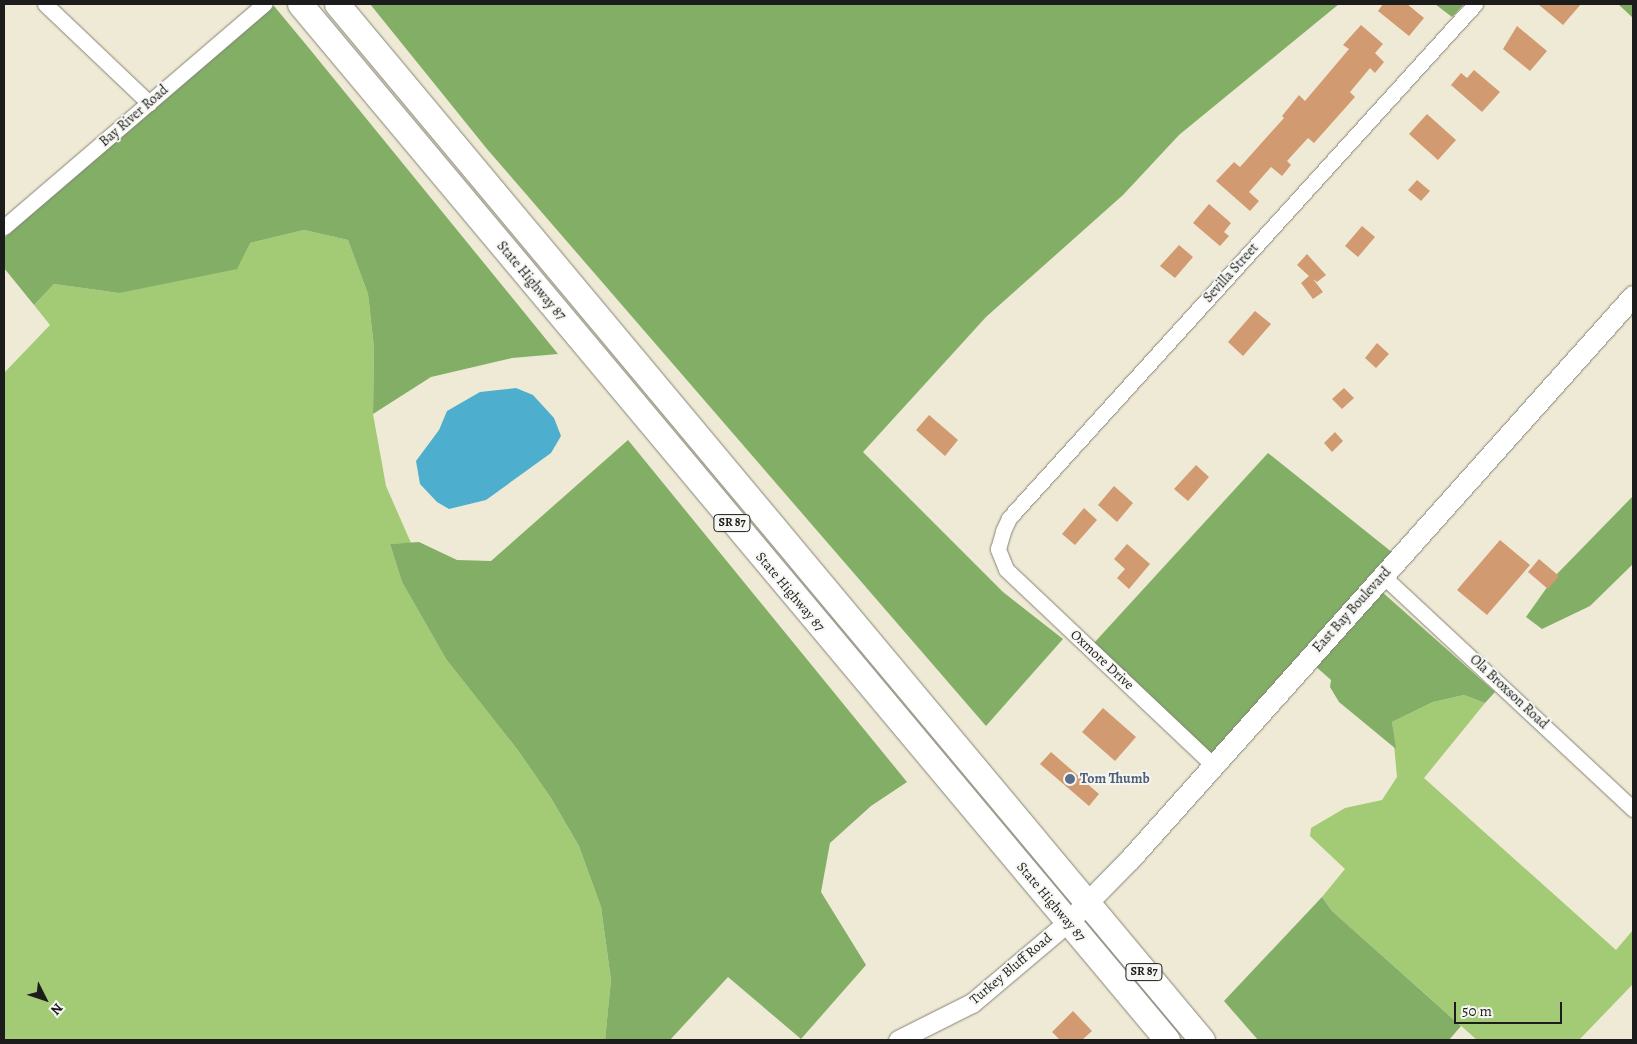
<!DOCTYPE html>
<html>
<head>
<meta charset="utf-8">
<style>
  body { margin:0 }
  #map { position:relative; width:1637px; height:1044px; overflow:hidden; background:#efead5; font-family:Alegreya,serif }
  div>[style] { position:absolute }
  .green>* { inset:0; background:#a3ca75 }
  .forest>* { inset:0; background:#82ae66 }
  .water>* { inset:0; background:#4eaecd }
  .building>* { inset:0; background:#d19a71 }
  .roads { filter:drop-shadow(0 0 1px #868378) drop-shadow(0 0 1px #868378) }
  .minor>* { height:15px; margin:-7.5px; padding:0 7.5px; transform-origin:7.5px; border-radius:7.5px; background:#fff }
  .tertiary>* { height:19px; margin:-9.5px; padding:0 9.5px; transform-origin:9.5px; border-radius:9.5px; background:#fff }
  .secondary>* { height:21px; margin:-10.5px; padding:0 10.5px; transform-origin:10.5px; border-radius:10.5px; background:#fff }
  .trunk>* { height:25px; margin:-12.5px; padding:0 12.5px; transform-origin:12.5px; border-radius:12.5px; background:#fff }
  .dots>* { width:14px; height:14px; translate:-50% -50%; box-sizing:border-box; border:2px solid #f6f6f2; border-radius:50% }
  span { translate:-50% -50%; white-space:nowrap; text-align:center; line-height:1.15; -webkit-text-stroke:4px #f6f6f2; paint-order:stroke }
  .shield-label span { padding:1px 4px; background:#f6f6f2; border:1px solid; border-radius:4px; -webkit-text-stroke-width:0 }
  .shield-label { font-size:12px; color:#1c1c1c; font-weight:700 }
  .street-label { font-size:14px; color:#1c1c1c }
  .service-label { font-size:14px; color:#4e5e75; font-weight:700 }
  .left { translate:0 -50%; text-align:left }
  .frame { position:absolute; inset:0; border:5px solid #1c1c1c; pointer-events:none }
  .north { position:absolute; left:20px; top:974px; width:50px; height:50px; -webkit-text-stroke:4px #f6f6f2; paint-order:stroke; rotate:131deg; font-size:14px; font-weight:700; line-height:20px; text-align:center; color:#1c1c1c }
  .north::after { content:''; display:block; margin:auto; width:18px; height:22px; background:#1c1c1c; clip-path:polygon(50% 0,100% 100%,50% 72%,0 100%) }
  .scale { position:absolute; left:1454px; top:1002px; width:108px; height:22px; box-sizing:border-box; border:2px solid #1c1c1c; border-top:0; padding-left:6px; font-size:15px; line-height:18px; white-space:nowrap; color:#1c1c1c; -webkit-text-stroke:4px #f6f6f2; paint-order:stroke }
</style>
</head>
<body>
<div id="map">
  <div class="green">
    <i style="clip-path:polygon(304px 230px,348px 240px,368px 294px,374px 348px,373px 414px,386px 486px,411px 543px,390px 544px,402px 582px,446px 659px,517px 749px,551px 798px,579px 846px,601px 907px,611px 980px,605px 1040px,4px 1040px,4px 373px,50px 325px,34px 305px,54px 284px,119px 293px,250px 243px)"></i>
    <i style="clip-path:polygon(1464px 695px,1485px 703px,1424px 778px,1616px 950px,1633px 930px,1633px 984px,1579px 1040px,1477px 1040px,1332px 911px,1322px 897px,1345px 869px,1310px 836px,1311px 828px,1345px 808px,1382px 800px,1397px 777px,1392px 722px,1433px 702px)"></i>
  </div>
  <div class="forest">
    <i style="clip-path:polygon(370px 4px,1339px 4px,1179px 135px,1123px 195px,986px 317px,863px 452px,1003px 592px,1063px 639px,986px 726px,487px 149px)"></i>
    <i style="clip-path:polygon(1435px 4px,1464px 4px,1452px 17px)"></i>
    <i style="clip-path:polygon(1618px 4px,1633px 4px,1633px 18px)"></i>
    <i style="clip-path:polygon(274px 6px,308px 47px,558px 354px,512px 358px,431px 377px,373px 414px,374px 348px,368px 294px,348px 240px,304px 230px,250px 243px,237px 269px,119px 293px,54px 284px,34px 305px,4px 268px,4px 238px)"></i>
    <i style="clip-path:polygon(628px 440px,907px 782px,871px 806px,830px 843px,821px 892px,866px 965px,801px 1039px,728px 977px,670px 1040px,605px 1040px,611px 980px,601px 907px,579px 846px,551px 798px,517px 749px,446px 659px,402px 582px,390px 544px,419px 542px,457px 560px,491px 561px)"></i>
    <i style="clip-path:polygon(1268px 453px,1393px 553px,1212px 754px,1094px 643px)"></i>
    <i style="clip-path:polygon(1633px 496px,1633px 564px,1590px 606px,1542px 629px,1526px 617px,1555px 576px)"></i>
    <i style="clip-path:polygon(1381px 591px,1495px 692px,1485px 703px,1464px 695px,1433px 702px,1392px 722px,1396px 749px,1339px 702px,1330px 687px,1331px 680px,1314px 665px)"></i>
    <i style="clip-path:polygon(1322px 897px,1332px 911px,1461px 1026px,1449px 1040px,1258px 1040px,1224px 1001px)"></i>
  </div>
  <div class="water">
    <i style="clip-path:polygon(516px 388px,533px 395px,554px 418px,561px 436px,551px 453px,486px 500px,449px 509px,437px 502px,420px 484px,416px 461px,439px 430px,447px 411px,480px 392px)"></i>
  </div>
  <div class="building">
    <i style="clip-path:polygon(1383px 4px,1407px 4px,1424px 18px,1409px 36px,1378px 11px)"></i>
    <i style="clip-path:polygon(1538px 4px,1581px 4px,1563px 25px)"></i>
    <i style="clip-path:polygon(1361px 25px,1383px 44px,1375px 53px,1384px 62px,1375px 73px,1370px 68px,1350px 92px,1355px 97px,1314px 143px,1308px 138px,1287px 161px,1291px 165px,1282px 176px,1271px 167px,1249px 192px,1259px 201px,1250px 211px,1216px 181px,1234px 162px,1240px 167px,1284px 118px,1282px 116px,1299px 95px,1305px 101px,1349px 49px,1343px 45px)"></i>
    <i style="clip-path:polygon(1517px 26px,1547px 51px,1530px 71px,1503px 49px)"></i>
    <i style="clip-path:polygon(1474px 70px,1500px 92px,1482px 112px,1451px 85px,1461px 73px,1467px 78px)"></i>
    <i style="clip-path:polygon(1427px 114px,1456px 140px,1438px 160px,1409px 134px)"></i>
    <i style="clip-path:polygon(1417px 180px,1430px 191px,1421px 201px,1408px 190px)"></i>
    <i style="clip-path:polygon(1209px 204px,1231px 223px,1224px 232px,1229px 236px,1220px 246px,1193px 223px)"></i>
    <i style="clip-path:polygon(1362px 226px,1375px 237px,1358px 257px,1345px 246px)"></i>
    <i style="clip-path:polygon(1179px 245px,1193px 257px,1175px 278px,1160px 266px)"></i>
    <i style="clip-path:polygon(1307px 254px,1326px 275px,1317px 282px,1313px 279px,1323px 292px,1313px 299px,1301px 283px,1309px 276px,1297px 265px)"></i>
    <i style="clip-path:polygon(1255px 311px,1271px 324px,1243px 356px,1228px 342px)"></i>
    <i style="clip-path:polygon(1377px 343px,1389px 354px,1376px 368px,1365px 358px)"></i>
    <i style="clip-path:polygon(1344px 388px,1354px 398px,1342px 409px,1332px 399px)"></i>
    <i style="clip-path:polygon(929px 415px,958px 440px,945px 456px,916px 430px)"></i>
    <i style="clip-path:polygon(1335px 432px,1343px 441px,1332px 452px,1324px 443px)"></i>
    <i style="clip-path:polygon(1196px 465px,1209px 477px,1188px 501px,1174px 489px)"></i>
    <i style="clip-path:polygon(1114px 486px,1133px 503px,1117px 522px,1098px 505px)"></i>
    <i style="clip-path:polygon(1084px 508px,1097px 520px,1075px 545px,1062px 534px)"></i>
    <i style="clip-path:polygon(1500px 540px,1530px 565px,1487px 615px,1457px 590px)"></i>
    <i style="clip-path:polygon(1127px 544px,1150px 564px,1129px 589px,1117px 578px,1125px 569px,1114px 559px)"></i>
    <i style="clip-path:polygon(1539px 559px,1559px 576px,1548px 589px,1528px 572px)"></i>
    <i style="clip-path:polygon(1103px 708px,1136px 737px,1115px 761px,1082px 732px)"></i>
    <i style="clip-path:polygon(1051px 752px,1099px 794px,1089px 806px,1040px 764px)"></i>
    <i style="clip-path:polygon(1073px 1011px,1092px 1031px,1082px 1040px,1060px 1040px,1052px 1032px)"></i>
  </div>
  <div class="roads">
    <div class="minor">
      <i style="left:45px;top:4px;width:144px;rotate:43.6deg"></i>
      <i style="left:4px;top:227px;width:343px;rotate:-40.6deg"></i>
      <i style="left:1383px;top:576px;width:342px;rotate:43deg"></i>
      <i style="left:1213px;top:765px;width:285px;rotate:-136.6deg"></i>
      <i style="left:1006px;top:569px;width:22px;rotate:-112deg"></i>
      <i style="left:998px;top:549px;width:19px;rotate:-74deg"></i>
      <i style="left:1003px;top:531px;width:14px;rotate:-65deg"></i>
      <i style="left:1009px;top:518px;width:694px;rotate:-47.8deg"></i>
    </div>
    <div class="tertiary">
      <i style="left:898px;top:1040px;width:83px;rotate:-26.6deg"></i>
      <i style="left:972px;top:1003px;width:126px;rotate:-40.2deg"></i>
    </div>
    <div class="secondary">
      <i style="left:1068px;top:922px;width:88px;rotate:-45.5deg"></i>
      <i style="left:1130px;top:859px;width:755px;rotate:-48.22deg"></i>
    </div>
    <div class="trunk">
      <i style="left:300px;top:4px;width:1351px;rotate:50.07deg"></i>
      <i style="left:337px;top:4px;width:1350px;rotate:50.14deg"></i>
    </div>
  </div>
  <div class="dots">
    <i style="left:1070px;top:779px;background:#5c6f8a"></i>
  </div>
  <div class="shield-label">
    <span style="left:732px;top:523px">SR 87</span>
    <span style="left:1144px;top:972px">SR 87</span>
  </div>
  <div class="street-label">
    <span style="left:134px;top:116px;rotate:-41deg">Bay River Road</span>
    <span style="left:1231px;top:273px;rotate:-48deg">Sevilla Street</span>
    <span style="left:531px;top:281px;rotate:50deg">State Highway 87</span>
    <span style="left:790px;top:592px;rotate:50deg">State Highway 87</span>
    <span style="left:1352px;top:610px;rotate:-48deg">East Bay Boulevard</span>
    <span style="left:1102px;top:660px;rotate:43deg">Oxmore Drive</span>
    <span style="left:1509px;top:692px;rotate:43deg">Ola Broxson Road</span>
    <span style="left:1051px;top:902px;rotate:50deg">State Highway 87</span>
    <span style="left:1011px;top:969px;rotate:-40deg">Turkey Bluff Road</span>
  </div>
  <div class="service-label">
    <span class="left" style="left:1080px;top:779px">Tom Thumb</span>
  </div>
  <div class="frame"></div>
  <div class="north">N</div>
  <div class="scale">50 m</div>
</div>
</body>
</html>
